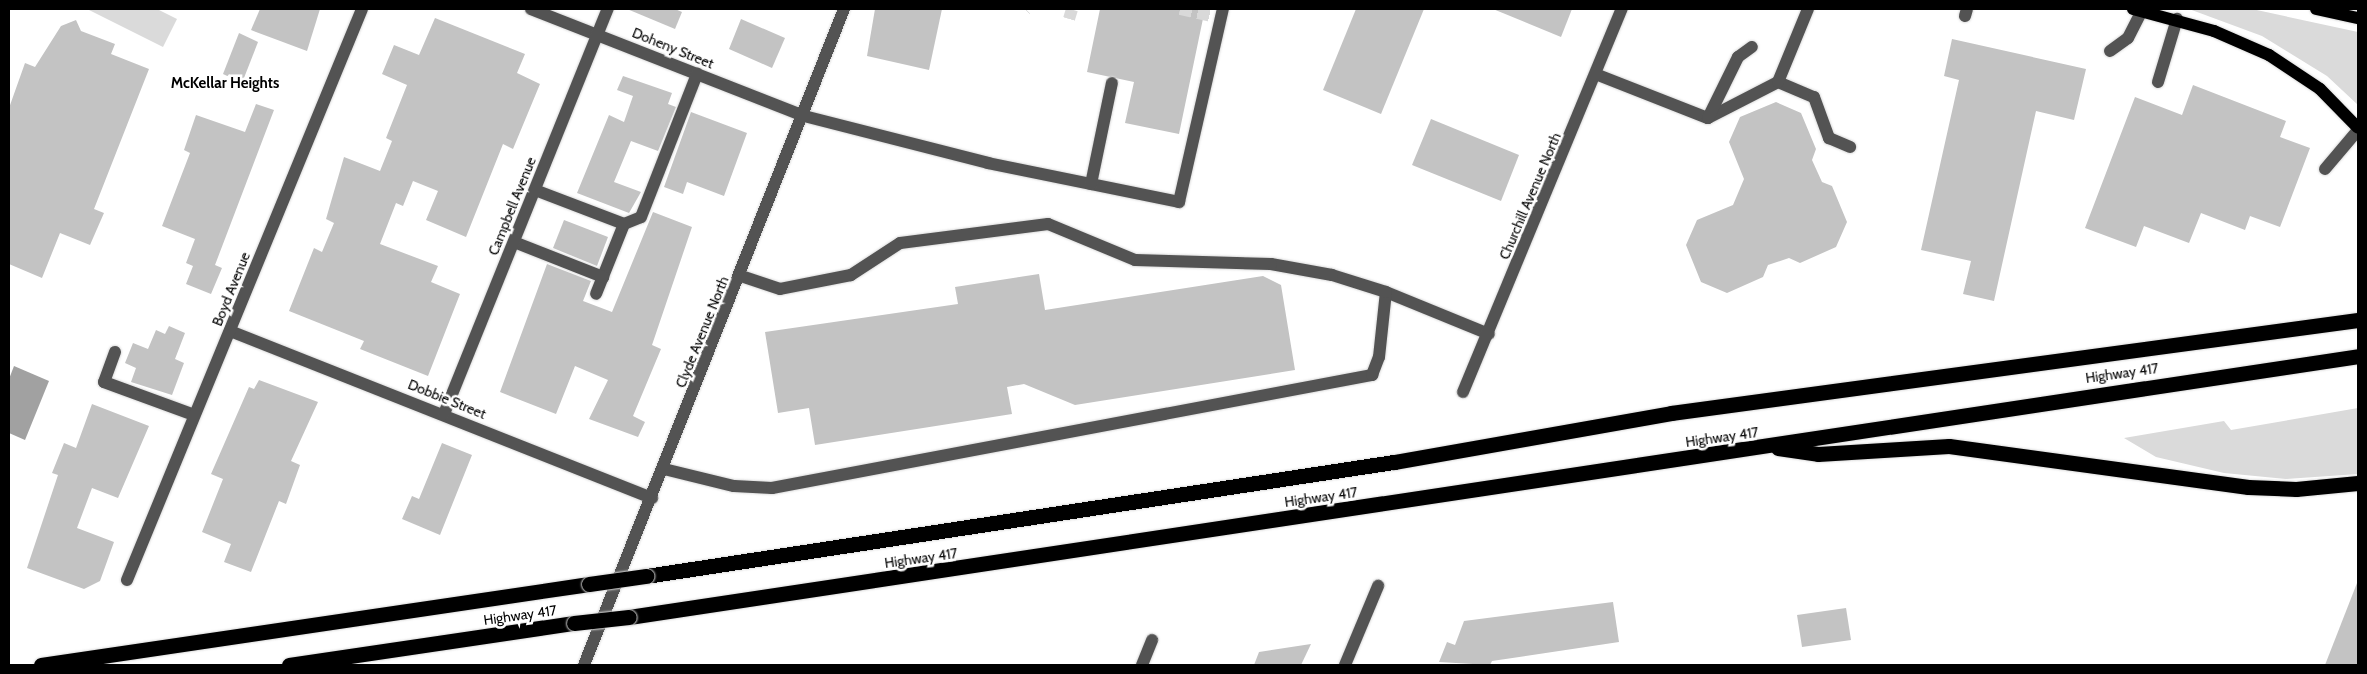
<!DOCTYPE html>
<html>
<head>
<meta charset="utf-8">
<style>
  body { margin:0 }
  #map { position:relative; width:2367px; height:674px; overflow:hidden; background:#fff; font-family:Cabin,sans-serif }
  div>[style] { position:absolute }
  .green>* { inset:0; background:#dadada }
  .water>* { inset:0; background:#a1a1a1 }
  .building>* { inset:0; background:#c3c3c3 }
  .minor-tunnel>* { height:12px; margin-top:-6px; transform-origin:0; background:repeating-linear-gradient(90deg,#d9d9d9 0 12px,transparent 0 18px) }
  .roads { filter:drop-shadow(0 0 1px #dbdbdb) drop-shadow(0 0 1px #dbdbdb) }
  .minor>* { height:12px; margin:-6px; padding:0 6px; transform-origin:6px; border-radius:6px; background:#535353 }
  .major>* { height:12px; margin:-6px; padding:0 6px; transform-origin:6px; border-radius:6px; background:#000 }
  .highway>* { height:15px; margin:-7.5px; padding:0 7.5px; transform-origin:7.5px; border-radius:7.5px; background:#000 }
  .bridges { filter:drop-shadow(0 0 1px #dbdbdb) drop-shadow(0 0 1px #dbdbdb) }
  .highway-bridge>* { height:15px; margin:-7.5px; padding:0 7.5px; transform-origin:7.5px; border-radius:7.5px; background:#000 }
  span { translate:-50% -50%; white-space:nowrap; text-align:center; line-height:1.15; -webkit-text-stroke:5px #fff; paint-order:stroke }
  .street-label { font-size:14px; color:#000 }
  .neighbourhood-label { font-size:15px; color:#000; font-weight:700 }
  .frame { position:absolute; inset:0; border:10px solid #000; pointer-events:none }
</style>
</head>
<body>
<div id="map">
  <div class="green">
    <i style="clip-path:polygon(87px 9px,157px 9px,177px 19px,163px 47px)"></i>
    <i style="clip-path:polygon(2189px 9px,2252px 9px,2358px 32px,2358px 105px,2327px 76px,2262px 36px)"></i>
    <i style="clip-path:polygon(2358px 408px,2358px 474px,2286px 479px,2224px 473px,2156px 457px,2124px 438px,2224px 421px,2231px 430px)"></i>
  </div>
  <div class="water">
    <i style="clip-path:polygon(14px 366px,49px 381px,25px 440px,9px 433px,9px 379px)"></i>
  </div>
  <div class="building">
    <i style="clip-path:polygon(260px 9px,320px 9px,307px 51px,251px 30px)"></i>
    <i style="clip-path:polygon(627px 9px,675px 9px,682px 12px,675px 29px)"></i>
    <i style="clip-path:polygon(875px 9px,942px 9px,929px 70px,867px 56px)"></i>
    <i style="clip-path:polygon(1100px 9px,1205px 9px,1179px 134px,1125px 123px,1134px 82px,1087px 72px)"></i>
    <i style="clip-path:polygon(1356px 9px,1424px 9px,1381px 114px,1323px 90px)"></i>
    <i style="clip-path:polygon(1493px 9px,1572px 9px,1561px 37px)"></i>
    <i style="clip-path:polygon(435px 18px,525px 54px,517px 73px,540px 84px,513px 149px,503px 144px,466px 237px,426px 220px,438px 191px,413px 181px,403px 206px,396px 203px,380px 244px,438px 266px,431px 282px,460px 294px,428px 376px,360px 349px,364px 341px,289px 311px,314px 248px,322px 252px,334px 223px,326px 219px,344px 157px,380px 171px,392px 141px,386px 138px,407px 85px,382px 74px,394px 45px,419px 55px)"></i>
    <i style="clip-path:polygon(741px 19px,785px 38px,772px 68px,729px 49px)"></i>
    <i style="clip-path:polygon(76px 20px,81px 31px,115px 44px,111px 54px,149px 69px,94px 209px,104px 213px,90px 245px,60px 233px,42px 278px,9px 264px,9px 108px,25px 63px,35px 67px,61px 26px)"></i>
    <i style="clip-path:polygon(239px 33px,258px 42px,242px 83px,223px 74px)"></i>
    <i style="clip-path:polygon(1952px 39px,2086px 69px,2074px 120px,2036px 111px,1994px 301px,1963px 294px,1971px 261px,1921px 250px,1959px 80px,1944px 76px)"></i>
    <i style="clip-path:polygon(623px 76px,672px 93px,668px 104px,676px 107px,658px 151px,631px 141px,614px 182px,641px 192px,629px 213px,577px 193px,609px 115px,624px 122px,633px 96px,617px 90px)"></i>
    <i style="clip-path:polygon(2193px 85px,2286px 121px,2280px 137px,2310px 148px,2280px 227px,2250px 216px,2245px 230px,2201px 213px,2189px 243px,2144px 226px,2136px 247px,2085px 228px,2135px 97px,2182px 115px)"></i>
    <i style="clip-path:polygon(1776px 102px,1801px 113px,1816px 149px,1812px 160px,1822px 182px,1832px 186px,1847px 222px,1836px 247px,1800px 263px,1789px 258px,1768px 265px,1763px 277px,1727px 293px,1701px 282px,1686px 245px,1697px 220px,1733px 205px,1744px 179px,1729px 142px,1740px 117px)"></i>
    <i style="clip-path:polygon(256px 104px,274px 110px,215px 265px,222px 268px,211px 294px,186px 284px,193px 266px,186px 263px,195px 239px,162px 226px,190px 153px,184px 150px,196px 115px,245px 132px)"></i>
    <i style="clip-path:polygon(691px 112px,747px 133px,724px 196px,687px 182px,683px 194px,664px 187px)"></i>
    <i style="clip-path:polygon(1431px 119px,1519px 155px,1501px 201px,1412px 165px)"></i>
    <i style="clip-path:polygon(653px 212px,692px 227px,652px 345px,661px 349px,633px 416px,645px 422px,638px 437px,589px 419px,608px 380px,575px 366px,556px 414px,500px 392px,547px 264px,591px 281px,583px 301px,612px 312px)"></i>
    <i style="clip-path:polygon(564px 220px,608px 237px,597px 266px,553px 248px)"></i>
    <i style="clip-path:polygon(1039px 274px,1045px 310px,1263px 276px,1281px 285px,1295px 370px,1075px 405px,1024px 384px,1007px 387px,1012px 414px,815px 445px,809px 408px,778px 413px,765px 332px,958px 304px,955px 287px)"></i>
    <i style="clip-path:polygon(169px 326px,185px 333px,175px 359px,184px 363px,172px 395px,131px 382px,136px 368px,125px 363px,133px 343px,148px 349px,156px 330px,165px 334px)"></i>
    <i style="clip-path:polygon(259px 380px,318px 402px,291px 461px,300px 465px,286px 504px,279px 501px,251px 572px,224px 562px,231px 544px,202px 532px,223px 479px,211px 474px,249px 387px,254px 389px)"></i>
    <i style="clip-path:polygon(92px 404px,149px 426px,118px 498px,92px 488px,77px 528px,114px 542px,100px 581px,84px 589px,27px 568px,58px 475px,52px 473px,64px 443px,76px 448px)"></i>
    <i style="clip-path:polygon(442px 443px,472px 455px,440px 535px,402px 519px,412px 496px,419px 499px)"></i>
    <i style="clip-path:polygon(2357px 583px,2358px 665px,2325px 665px)"></i>
    <i style="clip-path:polygon(1613px 602px,1619px 642px,1492px 661px,1490px 665px,1439px 662px,1447px 642px,1455px 645px,1464px 621px)"></i>
    <i style="clip-path:polygon(1846px 608px,1851px 640px,1802px 647px,1797px 615px)"></i>
    <i style="clip-path:polygon(1311px 644px,1301px 665px,1254px 665px,1259px 652px)"></i>
  </div>
  <div class="minor-tunnel">
    <i style="left:1180px;top:9px;width:42px;rotate:12.4deg"></i>
    <i style="left:1025px;top:10px;width:1px;rotate:-45deg"></i>
    <i style="left:1069px;top:19px;width:10px;rotate:-73deg"></i>
  </div>
  <div class="roads">
    <div class="minor">
      <i style="left:531px;top:9px;width:293px;rotate:21.4deg"></i>
      <i style="left:804px;top:116px;width:190px;rotate:14.3deg"></i>
      <i style="left:988px;top:163px;width:195px;rotate:11.5deg"></i>
      <i style="left:1179px;top:202px;width:198px;rotate:-77.2deg"></i>
      <i style="left:1965px;top:16px;width:7px;rotate:-74deg"></i>
      <i style="left:2110px;top:51px;width:22px;rotate:-36deg"></i>
      <i style="left:2128px;top:38px;width:30px;rotate:-63deg"></i>
      <i style="left:1598px;top:75px;width:118px;rotate:21.4deg"></i>
      <i style="left:1708px;top:118px;width:79px;rotate:-27.2deg"></i>
      <i style="left:1778px;top:82px;width:39px;rotate:23deg"></i>
      <i style="left:1814px;top:97px;width:44px;rotate:69.9deg"></i>
      <i style="left:1829px;top:138px;width:23px;rotate:23deg"></i>
      <i style="left:1778px;top:82px;width:79px;rotate:-67.7deg"></i>
      <i style="left:2158px;top:82px;width:66px;rotate:-73.2deg"></i>
      <i style="left:1708px;top:118px;width:68px;rotate:-63.8deg"></i>
      <i style="left:1738px;top:57px;width:17px;rotate:-36deg"></i>
      <i style="left:2325px;top:169px;width:51px;rotate:-49.8deg"></i>
      <i style="left:1091px;top:184px;width:103px;rotate:-78.3deg"></i>
      <i style="left:535px;top:190px;width:95px;rotate:20.9deg"></i>
      <i style="left:624px;top:224px;width:75px;rotate:111.8deg"></i>
      <i style="left:624px;top:224px;width:18px;rotate:-22deg"></i>
      <i style="left:641px;top:217px;width:154px;rotate:-68.6deg"></i>
      <i style="left:514px;top:242px;width:96px;rotate:21.5deg"></i>
      <i style="left:1386px;top:292px;width:111px;rotate:22.2deg"></i>
      <i style="left:230px;top:331px;width:454px;rotate:21.6deg"></i>
      <i style="left:115px;top:352px;width:32px;rotate:110deg"></i>
      <i style="left:104px;top:382px;width:96px;rotate:20.1deg"></i>
      <i style="left:1463px;top:392px;width:415px;rotate:-67.5deg"></i>
      <i style="left:444px;top:414px;width:437px;rotate:-68deg"></i>
      <i style="left:664px;top:469px;width:72px;rotate:13.7deg"></i>
      <i style="left:734px;top:486px;width:38px;rotate:3deg"></i>
      <i style="left:772px;top:488px;width:611px;rotate:-10.67deg"></i>
      <i style="left:1372px;top:375px;width:19px;rotate:-69deg"></i>
      <i style="left:1379px;top:357px;width:65px;rotate:-83.9deg"></i>
      <i style="left:1386px;top:292px;width:57px;rotate:-162.5deg"></i>
      <i style="left:1332px;top:275px;width:62px;rotate:-169.8deg"></i>
      <i style="left:1271px;top:264px;width:136px;rotate:-178.3deg"></i>
      <i style="left:1135px;top:260px;width:94px;rotate:-157.5deg"></i>
      <i style="left:1048px;top:224px;width:149px;rotate:172.7deg"></i>
      <i style="left:900px;top:243px;width:59px;rotate:146.9deg"></i>
      <i style="left:851px;top:275px;width:72px;rotate:168.8deg"></i>
      <i style="left:780px;top:289px;width:41px;rotate:-161.6deg"></i>
      <i style="left:127px;top:580px;width:617px;rotate:-67.63deg"></i>
      <i style="left:584px;top:665px;width:706px;rotate:-68.38deg"></i>
      <i style="left:1142px;top:665px;width:27px;rotate:-68deg"></i>
      <i style="left:1345px;top:665px;width:86px;rotate:-67.3deg"></i>
    </div>
    <div class="major">
      <i style="left:2133px;top:9px;width:84px;rotate:15.2deg"></i>
      <i style="left:2214px;top:31px;width:60px;rotate:23.6deg"></i>
      <i style="left:2269px;top:55px;width:61px;rotate:33.7deg"></i>
      <i style="left:2320px;top:89px;width:54px;rotate:45.7deg"></i>
      <i style="left:2316px;top:9px;width:43px;rotate:12.1deg"></i>
    </div>
    <div class="highway">
      <i style="left:1778px;top:448px;width:40px;rotate:8.5deg"></i>
      <i style="left:1818px;top:454px;width:131px;rotate:-3.5deg"></i>
      <i style="left:1949px;top:446px;width:302px;rotate:7.8deg"></i>
      <i style="left:2248px;top:487px;width:48px;rotate:2.4deg"></i>
      <i style="left:2296px;top:489px;width:62px;rotate:-5.5deg"></i>
      <i style="left:646px;top:576px;width:757px;rotate:-8.67deg"></i>
      <i style="left:1394px;top:462px;width:281px;rotate:-10deg"></i>
      <i style="left:1671px;top:413px;width:693px;rotate:-7.71deg"></i>
      <i style="left:629px;top:617px;width:1749px;rotate:-8.58deg"></i>
      <i style="left:41px;top:665px;width:554px;rotate:-8.41deg"></i>
      <i style="left:289px;top:665px;width:288px;rotate:-8.4deg"></i>
    </div>
  </div>
  <div class="bridges">
    <div class="highway-bridge">
      <i style="left:589px;top:584px;width:58px;rotate:-8deg"></i>
      <i style="left:574px;top:623px;width:55px;rotate:-6.2deg"></i>
    </div>
  </div>
  <div class="street-label">
    <span style="left:673px;top:48px;rotate:22deg">Doheny Street</span>
    <span style="left:1530px;top:196px;rotate:-67deg">Churchill Avenue North</span>
    <span style="left:512px;top:206px;rotate:-68deg">Campbell Avenue</span>
    <span style="left:231px;top:289px;rotate:-68deg">Boyd Avenue</span>
    <span style="left:702px;top:332px;rotate:-68deg">Clyde Avenue North</span>
    <span style="left:2122px;top:373px;rotate:-8deg">Highway 417</span>
    <span style="left:447px;top:399px;rotate:22deg">Dobbie Street</span>
    <span style="left:1722px;top:437px;rotate:-8deg">Highway 417</span>
    <span style="left:1321px;top:497px;rotate:-8deg">Highway 417</span>
    <span style="left:921px;top:558px;rotate:-8deg">Highway 417</span>
    <span style="left:520px;top:615px;rotate:-8deg">Highway 417</span>
  </div>
  <div class="neighbourhood-label">
    <span style="left:225px;top:84px">McKellar Heights</span>
  </div>
  <div class="frame"></div>
</div>
</body>
</html>
